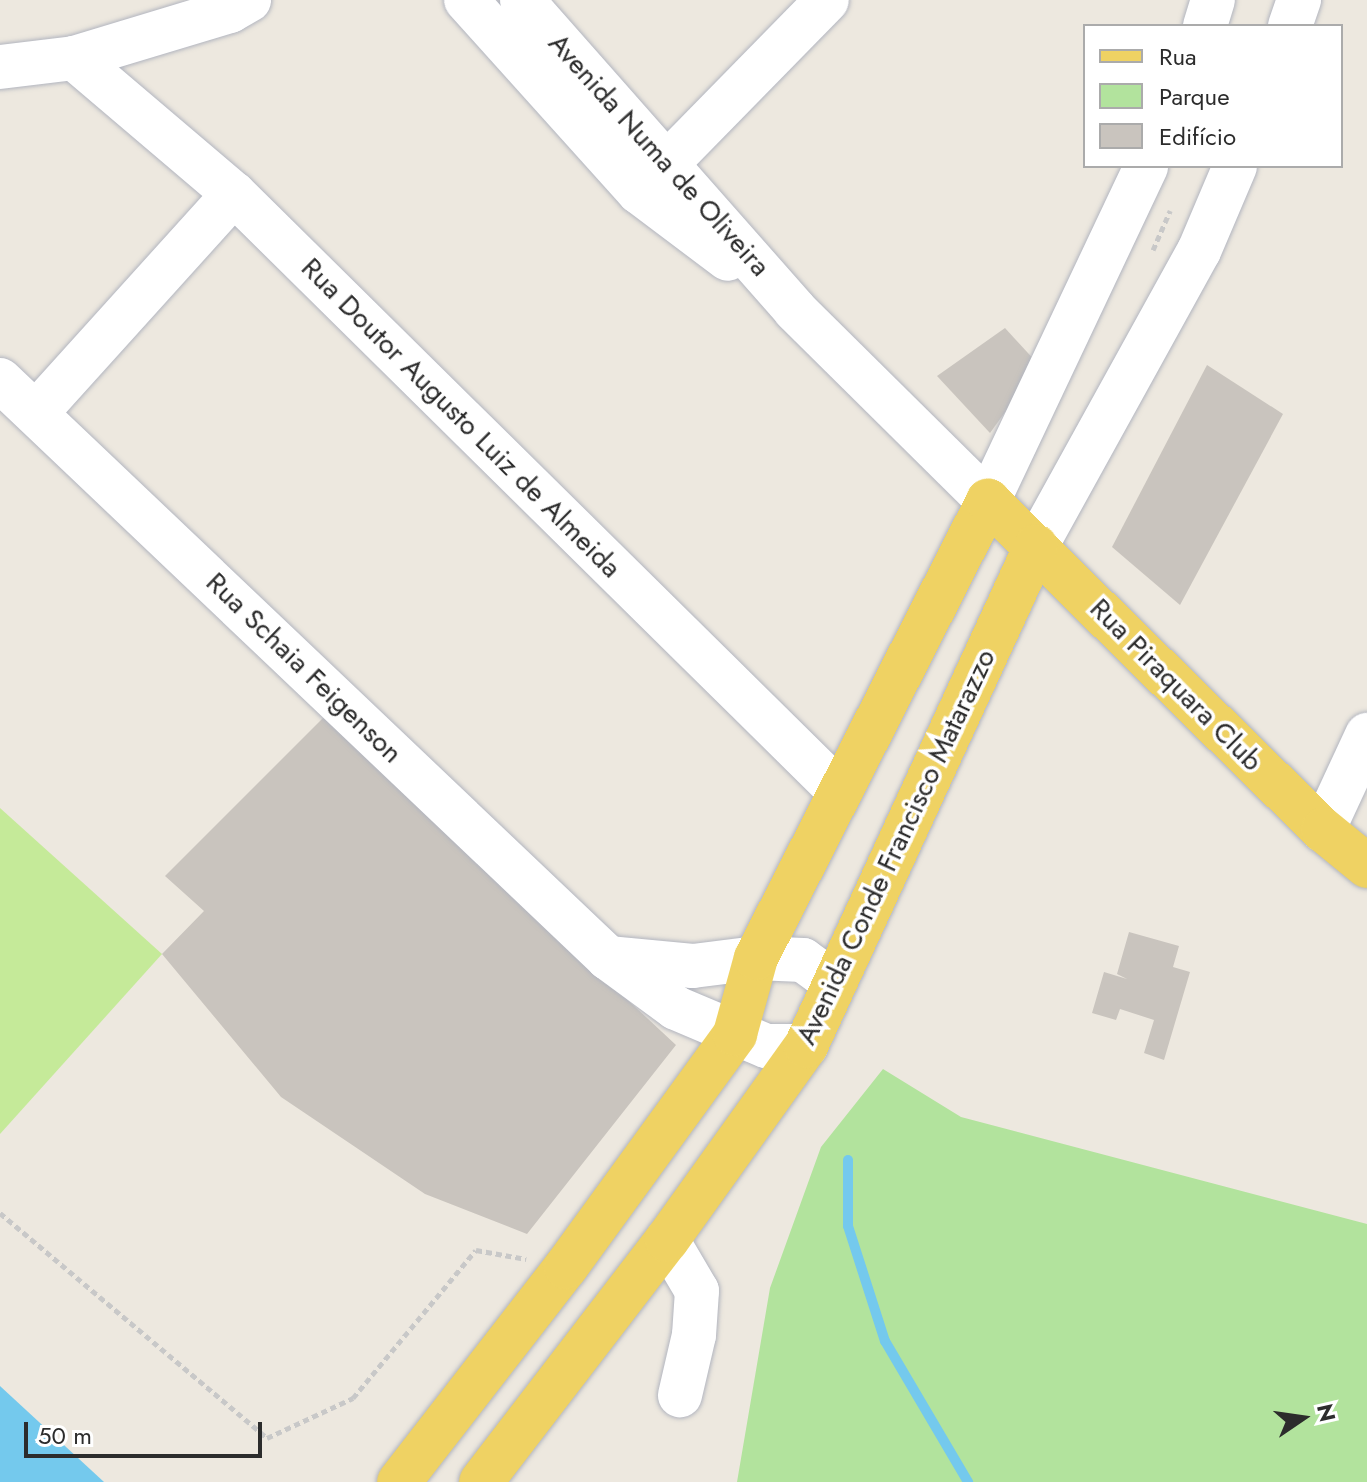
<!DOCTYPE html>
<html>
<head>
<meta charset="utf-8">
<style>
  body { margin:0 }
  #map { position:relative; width:1367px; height:1482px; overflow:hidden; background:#ede8df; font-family:Jost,sans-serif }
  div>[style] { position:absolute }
  .green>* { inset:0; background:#b2e39d }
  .pitch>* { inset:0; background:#c5ea99 }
  .water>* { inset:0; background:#74c9ed }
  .stream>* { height:10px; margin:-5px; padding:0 5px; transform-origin:5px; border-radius:5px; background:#74c9ed }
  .building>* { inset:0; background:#c9c4be }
  .path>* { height:5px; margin-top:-2.5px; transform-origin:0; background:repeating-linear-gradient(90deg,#c8c8c8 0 6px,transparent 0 10px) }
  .roads { filter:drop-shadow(0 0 2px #b2b5bf) drop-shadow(0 0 2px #b2b5bf) }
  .minor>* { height:44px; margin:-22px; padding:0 22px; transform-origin:22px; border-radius:22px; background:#fff }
  .major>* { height:44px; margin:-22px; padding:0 22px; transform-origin:22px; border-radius:22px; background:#efd263 }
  span { translate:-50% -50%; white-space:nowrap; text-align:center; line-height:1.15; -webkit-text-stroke:7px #fff; paint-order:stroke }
  .street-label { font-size:28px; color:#2c2c2c }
  .legend { position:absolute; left:1083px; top:24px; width:260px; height:144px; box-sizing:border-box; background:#fff; border:2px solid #ababab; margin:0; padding:10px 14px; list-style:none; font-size:24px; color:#2c2c2c }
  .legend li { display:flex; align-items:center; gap:16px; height:40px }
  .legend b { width:40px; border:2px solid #ababab }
  .north { position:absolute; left:1263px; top:1378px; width:80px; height:80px; -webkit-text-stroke:6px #fff; paint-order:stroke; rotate:77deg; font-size:22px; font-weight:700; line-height:32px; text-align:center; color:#2c2c2c }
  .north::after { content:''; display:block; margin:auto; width:28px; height:36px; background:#2c2c2c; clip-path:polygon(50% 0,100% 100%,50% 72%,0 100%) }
  .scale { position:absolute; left:24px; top:1422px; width:238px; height:36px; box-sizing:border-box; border:4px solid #2c2c2c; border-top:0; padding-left:10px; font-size:24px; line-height:28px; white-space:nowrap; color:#2c2c2c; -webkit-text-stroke:6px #fff; paint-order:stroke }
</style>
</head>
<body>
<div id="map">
  <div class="green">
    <i style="clip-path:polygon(883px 1069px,961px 1117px,1367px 1224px,1367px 1482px,737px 1482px,770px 1288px,821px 1147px)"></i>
  </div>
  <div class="pitch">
    <i style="clip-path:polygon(0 808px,162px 954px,0 1134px)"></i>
  </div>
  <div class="water">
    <i style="clip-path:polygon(0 1386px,104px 1482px,0 1482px)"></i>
  </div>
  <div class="stream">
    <i style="left:848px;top:1160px;width:66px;rotate:90deg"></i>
    <i style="left:848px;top:1226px;width:121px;rotate:72.2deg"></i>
    <i style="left:885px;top:1341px;width:164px;rotate:59.5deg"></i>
  </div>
  <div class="building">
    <i style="clip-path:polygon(1005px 328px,1039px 365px,990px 433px,937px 376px)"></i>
    <i style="clip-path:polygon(1207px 365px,1283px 414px,1180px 605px,1112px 547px)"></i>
    <i style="clip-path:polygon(324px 717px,676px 1045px,527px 1234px,425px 1194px,281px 1097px,162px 954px,204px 911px,165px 876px)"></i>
    <i style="clip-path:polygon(1129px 932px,1179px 946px,1173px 967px,1190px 972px,1164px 1060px,1144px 1053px,1154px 1020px,1120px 1009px,1116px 1020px,1092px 1013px,1104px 972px,1127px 979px,1117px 974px)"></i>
  </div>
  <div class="path">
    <i style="left:1153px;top:250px;width:43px;rotate:-66.4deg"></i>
    <i style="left:0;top:1213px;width:349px;rotate:40.1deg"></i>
    <i style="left:267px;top:1438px;width:95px;rotate:-24.9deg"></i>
    <i style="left:353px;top:1398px;width:192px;rotate:-50.3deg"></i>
    <i style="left:476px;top:1250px;width:51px;rotate:10.2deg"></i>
  </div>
  <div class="roads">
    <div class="minor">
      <i style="left:466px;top:0;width:258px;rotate:48deg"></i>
      <i style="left:639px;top:192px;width:111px;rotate:37deg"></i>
      <i style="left:522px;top:0;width:413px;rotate:48.6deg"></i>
      <i style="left:795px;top:310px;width:272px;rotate:44.7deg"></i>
      <i style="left:988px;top:501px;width:370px;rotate:-64.7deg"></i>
      <i style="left:1205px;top:26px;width:27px;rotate:-73deg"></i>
      <i style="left:1290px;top:26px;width:28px;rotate:-71deg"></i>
      <i style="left:74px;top:58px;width:210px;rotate:40.4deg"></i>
      <i style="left:234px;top:194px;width:849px;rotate:44.62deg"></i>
      <i style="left:0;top:67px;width:75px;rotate:-6.9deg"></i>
      <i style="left:74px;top:58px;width:163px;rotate:-16.8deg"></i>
      <i style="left:230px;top:11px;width:22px;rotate:-30deg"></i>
      <i style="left:647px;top:184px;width:257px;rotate:-45.6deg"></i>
      <i style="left:0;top:380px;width:839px;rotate:43.55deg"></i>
      <i style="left:608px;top:958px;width:84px;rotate:36.3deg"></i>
      <i style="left:676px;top:1008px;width:98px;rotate:22.9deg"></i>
      <i style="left:766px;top:1046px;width:40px"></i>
      <i style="left:36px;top:413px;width:295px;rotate:-47.9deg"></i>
      <i style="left:1036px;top:546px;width:337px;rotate:-61.1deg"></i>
      <i style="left:1199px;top:251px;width:92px;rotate:-67deg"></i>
      <i style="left:1323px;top:830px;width:105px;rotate:-65.1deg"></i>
      <i style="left:608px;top:958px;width:85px;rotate:5.4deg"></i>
      <i style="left:693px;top:966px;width:64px;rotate:-7.2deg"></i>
      <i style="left:756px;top:958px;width:47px;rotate:2.4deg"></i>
      <i style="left:803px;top:960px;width:39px;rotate:36deg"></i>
      <i style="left:667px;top:1240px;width:59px;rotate:59.5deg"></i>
      <i style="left:697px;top:1291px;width:44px;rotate:93.9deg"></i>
      <i style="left:694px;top:1335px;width:62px;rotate:103.1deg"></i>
    </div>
    <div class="major">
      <i style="left:399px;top:1482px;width:272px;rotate:-52.2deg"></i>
      <i style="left:566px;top:1267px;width:288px;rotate:-54deg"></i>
      <i style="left:735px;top:1034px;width:79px;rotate:-74.6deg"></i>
      <i style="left:756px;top:958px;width:513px;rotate:-63.08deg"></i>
      <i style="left:988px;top:501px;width:470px;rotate:44.5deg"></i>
      <i style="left:1323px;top:830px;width:57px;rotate:39.3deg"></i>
      <i style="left:481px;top:1482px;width:305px;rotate:-52.5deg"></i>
      <i style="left:667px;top:1240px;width:239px;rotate:-54.4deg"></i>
      <i style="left:806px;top:1046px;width:550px;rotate:-65.3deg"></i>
    </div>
  </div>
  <div class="street-label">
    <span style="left:659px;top:155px;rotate:48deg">Avenida Numa de Oliveira</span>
    <span style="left:461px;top:418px;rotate:45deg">Rua Doutor Augusto Luiz de Almeida</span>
    <span style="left:304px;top:668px;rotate:44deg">Rua Schaia Feigenson</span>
    <span style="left:1176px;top:685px;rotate:45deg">Rua Piraquara Club</span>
    <span style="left:896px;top:847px;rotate:-65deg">Avenida Conde Francisco Matarazzo</span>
  </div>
  <ul class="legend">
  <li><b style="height:10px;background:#efd263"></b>Rua</li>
  <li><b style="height:22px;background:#b2e39d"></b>Parque</li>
  <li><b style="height:22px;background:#c9c4be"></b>Edifício</li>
  </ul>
  <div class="north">N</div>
  <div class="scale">50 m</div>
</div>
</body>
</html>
